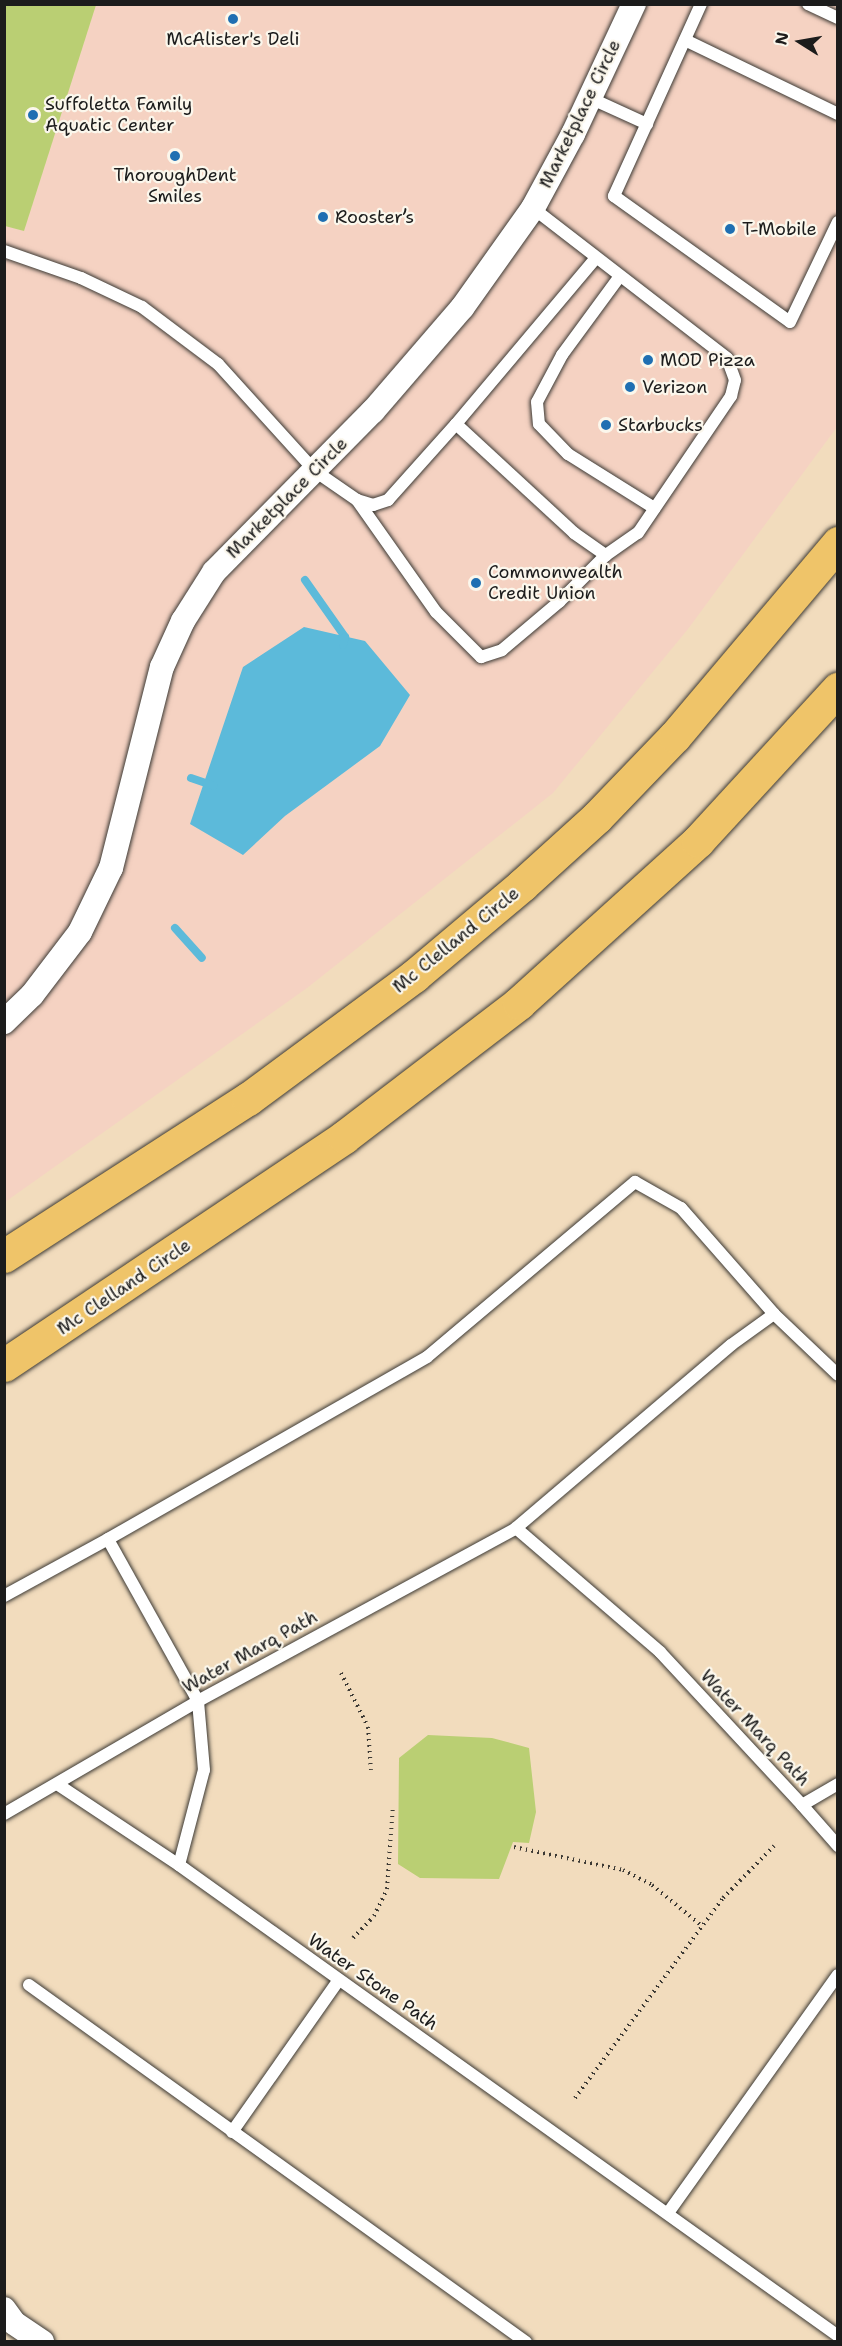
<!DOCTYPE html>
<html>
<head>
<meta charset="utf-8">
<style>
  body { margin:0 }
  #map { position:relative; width:842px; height:2346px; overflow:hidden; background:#f2dcbd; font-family:"Shantell Sans",sans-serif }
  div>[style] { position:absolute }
  .built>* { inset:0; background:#f5d2c2 }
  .green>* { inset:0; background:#bacf73 }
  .water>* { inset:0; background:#5cbada }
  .stream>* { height:8px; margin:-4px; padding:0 4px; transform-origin:4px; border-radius:4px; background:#5cbada }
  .path>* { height:4px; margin-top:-2px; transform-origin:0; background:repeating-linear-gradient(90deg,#3c3934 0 1.5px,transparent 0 6px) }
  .roads { filter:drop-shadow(0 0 2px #3c3934) drop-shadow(0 0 2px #3c3934) }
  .lane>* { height:12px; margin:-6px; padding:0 6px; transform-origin:6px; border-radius:6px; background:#fff }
  .street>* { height:24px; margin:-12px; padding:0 12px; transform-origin:12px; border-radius:12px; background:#fff }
  .highway>* { height:33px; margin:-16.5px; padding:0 16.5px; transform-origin:16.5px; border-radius:16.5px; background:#efc469 }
  .dots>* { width:16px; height:16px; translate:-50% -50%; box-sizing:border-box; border:3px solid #fbf7ec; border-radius:50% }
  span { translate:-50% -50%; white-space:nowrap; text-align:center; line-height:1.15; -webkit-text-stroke:4.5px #fbf7ec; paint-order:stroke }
  .poi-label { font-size:18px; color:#1c1c1c }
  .left { translate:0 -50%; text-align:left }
  .street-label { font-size:18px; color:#1c1c1c }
  .frame { position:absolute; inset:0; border:6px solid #1c1c1c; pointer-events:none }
  .north { position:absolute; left:770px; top:12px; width:60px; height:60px; -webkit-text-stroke:4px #fbf7ec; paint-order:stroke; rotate:281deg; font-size:16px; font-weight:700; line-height:24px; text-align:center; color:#1c1c1c }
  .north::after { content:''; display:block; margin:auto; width:21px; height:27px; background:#1c1c1c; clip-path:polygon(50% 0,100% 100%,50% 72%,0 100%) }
</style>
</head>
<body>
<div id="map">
  <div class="built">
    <i style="clip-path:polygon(96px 5px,837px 5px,837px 427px,688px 629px,553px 793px,307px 988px,5px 1202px,5px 226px,24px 231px)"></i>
  </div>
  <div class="green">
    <i style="clip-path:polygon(4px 5px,96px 5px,24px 231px,5px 226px)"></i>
    <i style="clip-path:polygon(428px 1735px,492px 1738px,529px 1748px,536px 1812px,529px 1843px,513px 1842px,499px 1879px,420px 1878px,398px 1864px,399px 1758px)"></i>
  </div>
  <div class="water">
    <i style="clip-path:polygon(304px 627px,365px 641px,410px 695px,380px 746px,285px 816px,243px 855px,190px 824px,243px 667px)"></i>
  </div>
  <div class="stream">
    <i style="left:305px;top:580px;width:70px;rotate:54.9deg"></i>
    <i style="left:345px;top:637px;width:8px;rotate:104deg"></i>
    <i style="left:191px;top:778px;width:24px;rotate:19deg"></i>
    <i style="left:175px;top:928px;width:40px;rotate:48deg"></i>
  </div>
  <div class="path">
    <i style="left:341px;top:1673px;width:60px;rotate:63.4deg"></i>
    <i style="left:368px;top:1727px;width:43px;rotate:86deg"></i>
    <i style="left:514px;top:1847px;width:111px;rotate:11.9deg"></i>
    <i style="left:623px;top:1870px;width:33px;rotate:27deg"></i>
    <i style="left:652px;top:1885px;width:65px;rotate:39.4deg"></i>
    <i style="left:353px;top:1938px;width:30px;rotate:-46deg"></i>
    <i style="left:374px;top:1916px;width:30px;rotate:-64deg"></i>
    <i style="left:387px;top:1889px;width:84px;rotate:-85.9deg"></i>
    <i style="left:575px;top:2098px;width:249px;rotate:-53.5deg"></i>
    <i style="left:723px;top:1898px;width:73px;rotate:-45.6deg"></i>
  </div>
  <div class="roads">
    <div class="lane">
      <i style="left:701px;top:4px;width:211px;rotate:114.4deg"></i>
      <i style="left:614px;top:196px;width:216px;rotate:35.6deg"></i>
      <i style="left:790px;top:322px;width:111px;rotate:-64.4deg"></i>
      <i style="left:808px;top:4px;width:33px;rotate:25deg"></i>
      <i style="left:685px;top:40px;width:170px;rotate:25.8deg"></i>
      <i style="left:590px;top:98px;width:63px;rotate:24.5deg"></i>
      <i style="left:4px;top:251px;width:82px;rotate:19.3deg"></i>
      <i style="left:81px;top:278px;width:68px;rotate:25.4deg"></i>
      <i style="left:142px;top:307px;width:95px;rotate:36.9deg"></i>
      <i style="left:218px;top:364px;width:144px;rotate:47.8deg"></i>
      <i style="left:315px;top:471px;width:51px;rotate:34.6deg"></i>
      <i style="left:357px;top:500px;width:17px;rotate:17deg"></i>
      <i style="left:373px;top:505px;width:16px;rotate:-18deg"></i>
      <i style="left:388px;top:500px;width:102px;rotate:-48.2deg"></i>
      <i style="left:456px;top:424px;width:161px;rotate:42.7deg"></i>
      <i style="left:574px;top:533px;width:39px;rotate:35deg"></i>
      <i style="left:606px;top:555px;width:39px;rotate:-35deg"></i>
      <i style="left:638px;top:533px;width:166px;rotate:-55.8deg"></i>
      <i style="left:731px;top:396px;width:16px;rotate:-76deg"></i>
      <i style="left:735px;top:380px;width:23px;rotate:-110deg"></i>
      <i style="left:727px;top:358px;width:245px;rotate:-142.3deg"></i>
      <i style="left:620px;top:276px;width:98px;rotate:126.3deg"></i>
      <i style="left:562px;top:355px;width:53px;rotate:118deg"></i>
      <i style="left:537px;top:402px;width:22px;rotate:85deg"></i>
      <i style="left:539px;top:424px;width:42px;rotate:46deg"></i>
      <i style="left:568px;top:454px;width:102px;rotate:32.1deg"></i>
      <i style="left:456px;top:424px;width:217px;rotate:-49.9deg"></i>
      <i style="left:357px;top:500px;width:137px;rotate:54.8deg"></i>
      <i style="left:436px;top:612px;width:64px;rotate:45deg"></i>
      <i style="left:481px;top:657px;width:22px;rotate:-18deg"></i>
      <i style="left:502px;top:650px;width:75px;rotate:-40.1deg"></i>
      <i style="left:559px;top:602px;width:66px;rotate:-45deg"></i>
      <i style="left:516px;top:1528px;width:190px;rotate:40.7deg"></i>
      <i style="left:660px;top:1652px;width:209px;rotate:47.1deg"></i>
      <i style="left:802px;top:1805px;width:42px;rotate:-30.3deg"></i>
      <i style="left:4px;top:1596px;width:119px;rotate:-28.7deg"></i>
      <i style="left:57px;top:1784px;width:146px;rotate:33.6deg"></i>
      <i style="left:179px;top:1865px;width:810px;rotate:35.55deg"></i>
      <i style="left:802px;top:1805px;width:55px;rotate:48.7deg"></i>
      <i style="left:4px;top:1814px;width:225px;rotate:-30.2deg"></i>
      <i style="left:198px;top:1701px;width:362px;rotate:-28.5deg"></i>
      <i style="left:516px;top:1528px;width:282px;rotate:-40.4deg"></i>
      <i style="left:731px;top:1345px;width:53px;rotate:-35.8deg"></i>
      <i style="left:774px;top:1314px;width:88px;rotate:43.6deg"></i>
      <i style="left:179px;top:1865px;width:98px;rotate:-75.3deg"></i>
      <i style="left:204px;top:1770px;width:69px;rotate:-95deg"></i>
      <i style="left:198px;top:1701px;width:185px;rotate:-119.1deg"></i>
      <i style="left:108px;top:1539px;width:367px;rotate:-29.7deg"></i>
      <i style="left:427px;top:1357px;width:272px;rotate:-40.1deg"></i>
      <i style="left:635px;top:1182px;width:53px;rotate:29.5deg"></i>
      <i style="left:681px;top:1208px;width:141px;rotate:48.7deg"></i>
      <i style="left:29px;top:1985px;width:612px;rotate:35.69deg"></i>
      <i style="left:232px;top:2132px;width:186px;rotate:-54.9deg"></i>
      <i style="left:668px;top:2213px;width:292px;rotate:-54.5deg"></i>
    </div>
    <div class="street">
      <i style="left:4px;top:1022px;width:39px;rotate:-44deg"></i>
      <i style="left:32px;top:995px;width:79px;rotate:-52.7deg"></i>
      <i style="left:80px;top:932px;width:71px;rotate:-64.2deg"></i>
      <i style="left:111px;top:868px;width:207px;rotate:-75.8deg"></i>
      <i style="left:162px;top:667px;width:51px;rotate:-65.5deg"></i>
      <i style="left:183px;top:621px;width:58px;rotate:-57.7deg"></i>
      <i style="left:214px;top:572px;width:226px;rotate:-45.4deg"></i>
      <i style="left:373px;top:411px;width:136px;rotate:-49.2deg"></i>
      <i style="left:462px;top:308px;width:123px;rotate:-54.6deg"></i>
      <i style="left:533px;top:208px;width:84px;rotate:-61.6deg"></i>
      <i style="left:573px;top:134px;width:144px;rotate:-64.9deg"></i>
      <i style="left:4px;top:2309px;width:17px;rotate:54deg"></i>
      <i style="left:14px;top:2323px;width:34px;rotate:34deg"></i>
    </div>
    <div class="highway">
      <i style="left:4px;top:1256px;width:290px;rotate:-32.8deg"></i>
      <i style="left:248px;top:1099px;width:207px;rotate:-36.5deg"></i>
      <i style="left:414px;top:976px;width:141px;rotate:-40.1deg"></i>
      <i style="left:522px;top:885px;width:101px;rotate:-42.2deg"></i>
      <i style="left:597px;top:817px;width:112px;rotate:-46.1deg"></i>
      <i style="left:675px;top:736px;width:253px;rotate:-49.8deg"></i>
      <i style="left:4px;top:1365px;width:409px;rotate:-33.8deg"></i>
      <i style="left:344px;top:1137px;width:220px;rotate:-37.4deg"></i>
      <i style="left:519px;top:1003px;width:241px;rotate:-42.1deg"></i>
      <i style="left:698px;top:841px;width:207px;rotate:-47.4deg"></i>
    </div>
  </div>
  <div class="dots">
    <i style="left:233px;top:19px;background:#1f6fb2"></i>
    <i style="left:33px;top:115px;background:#1f6fb2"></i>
    <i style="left:175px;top:156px;background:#1f6fb2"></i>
    <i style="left:323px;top:217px;background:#1f6fb2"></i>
    <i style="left:730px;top:229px;background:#1f6fb2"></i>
    <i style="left:648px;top:360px;background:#1f6fb2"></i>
    <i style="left:630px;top:387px;background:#1f6fb2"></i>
    <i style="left:606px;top:425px;background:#1f6fb2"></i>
    <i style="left:476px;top:583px;background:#1f6fb2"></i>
  </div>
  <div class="poi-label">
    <span style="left:233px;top:39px">McAlister's Deli</span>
    <span class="left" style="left:45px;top:115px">Suffoletta Family<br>Aquatic Center</span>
    <span style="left:175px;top:186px">ThoroughDent<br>Smiles</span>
    <span class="left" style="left:335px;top:217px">Rooster’s</span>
    <span class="left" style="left:742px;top:229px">T-Mobile</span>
    <span class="left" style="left:660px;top:360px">MOD Pizza</span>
    <span class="left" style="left:642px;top:387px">Verizon</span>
    <span class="left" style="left:618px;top:425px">Starbucks</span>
    <span class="left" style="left:488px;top:583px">Commonwealth<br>Credit Union</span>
  </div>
  <div class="street-label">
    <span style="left:580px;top:114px;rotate:-64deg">Marketplace Circle</span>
    <span style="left:287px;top:498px;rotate:-45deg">Marketplace Circle</span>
    <span style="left:456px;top:940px;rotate:-39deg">Mc Clelland Circle</span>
    <span style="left:124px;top:1287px;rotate:-34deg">Mc Clelland Circle</span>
    <span style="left:250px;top:1652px;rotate:-29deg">Water Marq Path</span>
    <span style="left:755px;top:1728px;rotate:47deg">Water Marq Path</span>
    <span style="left:373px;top:1982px;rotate:35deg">Water Stone Path</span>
  </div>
  <div class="frame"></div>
  <div class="north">N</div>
</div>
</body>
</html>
